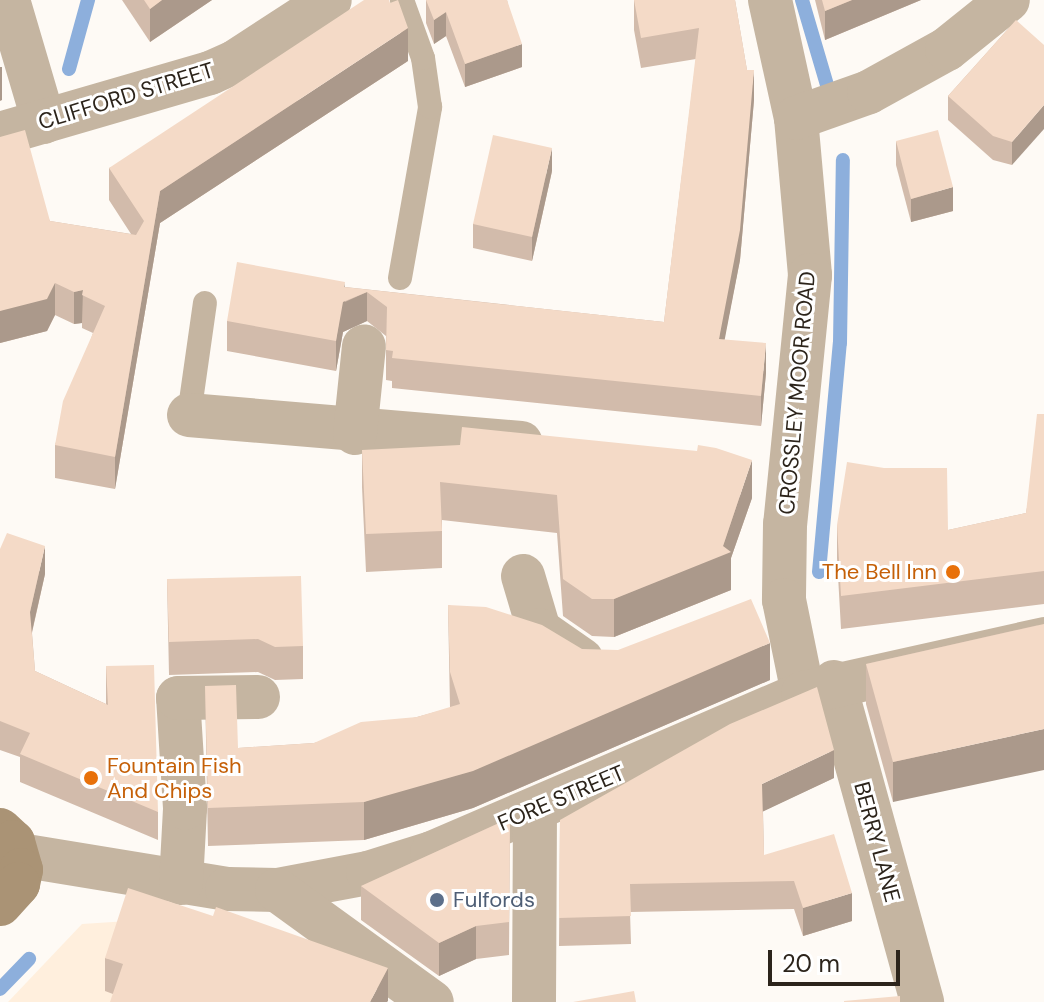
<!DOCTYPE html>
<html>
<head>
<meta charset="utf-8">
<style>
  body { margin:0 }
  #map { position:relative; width:1044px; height:1002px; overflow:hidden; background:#fefaf5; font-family:"DM Sans",sans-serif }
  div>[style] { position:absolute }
  .built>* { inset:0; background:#ffefdd }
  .stream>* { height:14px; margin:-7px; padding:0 7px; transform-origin:7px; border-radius:7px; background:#8dafdc }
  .lane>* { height:24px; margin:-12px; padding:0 12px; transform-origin:12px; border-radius:12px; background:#c5b5a1 }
  .street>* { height:44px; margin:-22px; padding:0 22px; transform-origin:22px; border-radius:22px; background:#c5b5a1 }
  .secondary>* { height:44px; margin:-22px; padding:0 22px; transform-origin:22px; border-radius:22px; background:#aa9375 }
  .wall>* { inset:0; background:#d2bbab }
  .shaded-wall>* { inset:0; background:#ab998b }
  .building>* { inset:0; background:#f4dac7 }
  .dots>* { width:22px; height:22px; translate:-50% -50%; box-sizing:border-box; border:4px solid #fff; border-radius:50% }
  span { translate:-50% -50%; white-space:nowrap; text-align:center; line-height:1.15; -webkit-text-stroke:6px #fff; paint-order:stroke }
  .street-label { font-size:22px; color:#2c241b }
  .food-label { font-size:22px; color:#c56008 }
  .right { translate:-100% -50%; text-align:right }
  .left { translate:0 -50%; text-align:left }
  .service-label { font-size:22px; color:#4e5e75 }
  .scale { position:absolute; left:768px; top:950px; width:132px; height:36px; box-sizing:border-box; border:4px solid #2c241b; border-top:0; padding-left:10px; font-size:24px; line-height:28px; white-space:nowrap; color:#2c241b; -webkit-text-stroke:6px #fff; paint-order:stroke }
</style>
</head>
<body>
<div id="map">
  <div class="built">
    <i style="clip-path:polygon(128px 921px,372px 1002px,8px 1002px,82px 924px)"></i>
  </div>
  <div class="stream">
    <i style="left:802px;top:0;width:99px;rotate:73.6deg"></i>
    <i style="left:69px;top:69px;width:72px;rotate:-74.6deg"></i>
    <i style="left:819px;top:572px;width:230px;rotate:-84.8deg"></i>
    <i style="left:840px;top:343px;width:183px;rotate:-89.1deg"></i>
    <i style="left:0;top:989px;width:42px;rotate:-46deg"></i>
  </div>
  <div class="lane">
    <i style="left:400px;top:278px;width:174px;rotate:-80deg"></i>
    <i style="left:430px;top:107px;width:49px;rotate:-98.1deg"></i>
    <i style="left:423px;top:58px;width:62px;rotate:-109.9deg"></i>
    <i style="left:189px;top:415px;width:113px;rotate:-81.9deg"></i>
  </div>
  <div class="street">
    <i style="left:8px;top:0;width:127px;rotate:73.6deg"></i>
    <i style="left:770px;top:0;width:121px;rotate:77.6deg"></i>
    <i style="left:796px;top:118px;width:158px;rotate:84.9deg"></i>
    <i style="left:810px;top:275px;width:250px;rotate:95.7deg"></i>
    <i style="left:785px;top:524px;width:76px;rotate:90.8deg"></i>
    <i style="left:784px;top:600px;width:95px;rotate:78.5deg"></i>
    <i style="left:796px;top:118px;width:77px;rotate:-19.6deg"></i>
    <i style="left:869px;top:92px;width:89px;rotate:-28.9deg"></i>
    <i style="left:947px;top:49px;width:78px;rotate:-38.8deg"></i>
    <i style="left:0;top:134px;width:219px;rotate:-16.2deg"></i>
    <i style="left:210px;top:73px;width:27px;rotate:-24deg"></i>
    <i style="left:235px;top:62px;width:113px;rotate:-33.1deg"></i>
    <i style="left:189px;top:415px;width:333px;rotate:4.8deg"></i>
    <i style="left:355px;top:433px;width:87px;rotate:-84.1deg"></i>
    <i style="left:523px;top:576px;width:56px;rotate:73.5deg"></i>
    <i style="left:539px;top:630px;width:52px;rotate:34.9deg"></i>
    <i style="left:834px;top:682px;width:332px;rotate:74.6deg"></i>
    <i style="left:20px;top:855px;width:210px;rotate:9.3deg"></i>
    <i style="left:227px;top:889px;width:50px;rotate:1.1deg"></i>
    <i style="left:277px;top:890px;width:93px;rotate:-10.6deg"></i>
    <i style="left:368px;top:873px;width:67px;rotate:-17.4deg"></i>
    <i style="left:432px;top:853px;width:404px;rotate:-23.3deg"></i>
    <i style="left:803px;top:693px;width:247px;rotate:-12.6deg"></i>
    <i style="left:181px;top:883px;width:75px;rotate:-86.9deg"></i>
    <i style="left:185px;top:808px;width:110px;rotate:-93.6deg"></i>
    <i style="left:178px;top:698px;width:80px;rotate:-0.7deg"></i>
    <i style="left:277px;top:890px;width:191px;rotate:35.9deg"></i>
    <i style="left:534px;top:1002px;width:192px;rotate:-89.7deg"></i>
  </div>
  <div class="secondary">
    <i style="left:0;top:830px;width:18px;rotate:43deg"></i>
    <i style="left:13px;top:842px;width:29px;rotate:74deg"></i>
    <i style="left:21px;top:870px;width:14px;rotate:102deg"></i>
    <i style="left:18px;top:884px;width:27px;rotate:132deg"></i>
  </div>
  <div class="wall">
    <i style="clip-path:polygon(122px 0,212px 0,150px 42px)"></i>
    <i style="clip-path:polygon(426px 0,507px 0,522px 67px,465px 87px,446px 36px,434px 44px,426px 23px)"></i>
    <i style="clip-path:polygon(634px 0,735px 0,747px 70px,754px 100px,740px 260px,724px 340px,766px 373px,761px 426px,392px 388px,392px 381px,386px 380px,386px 336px,367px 321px,343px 332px,336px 371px,227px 351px,227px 321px,345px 287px,664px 322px,696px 59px,641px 68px,634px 30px)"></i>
    <i style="clip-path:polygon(815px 0,921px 0,825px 40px)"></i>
    <i style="clip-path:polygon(1016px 20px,1012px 165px,993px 160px,948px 120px,948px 96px)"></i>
    <i style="clip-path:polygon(408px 61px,160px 223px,115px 489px,55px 478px,55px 445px,93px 333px,82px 328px,82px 323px,74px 324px,55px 315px,47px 331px,0 343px,0 137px,50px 221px,131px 234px,109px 200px,109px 168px)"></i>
    <i style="clip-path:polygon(896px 141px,953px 211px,911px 222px,896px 165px)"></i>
    <i style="clip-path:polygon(552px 171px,532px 261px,473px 248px,473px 224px)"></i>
    <i style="clip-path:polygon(1044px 414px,1044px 604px,841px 629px,837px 558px,837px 525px,948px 530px,1026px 513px)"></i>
    <i style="clip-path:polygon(362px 450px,752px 498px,731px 558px,731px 590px,614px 637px,592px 636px,563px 616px,557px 533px,442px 520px,442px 568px,366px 572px,362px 487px)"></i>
    <i style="clip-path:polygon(0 549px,45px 574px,32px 633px,35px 671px,106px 704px,106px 666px,158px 812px,158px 840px,20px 782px,20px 757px,0 750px)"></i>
    <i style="clip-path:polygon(167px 579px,303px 646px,303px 679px,275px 680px,258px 672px,169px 675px)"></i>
    <i style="clip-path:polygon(448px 605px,582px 649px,770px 680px,473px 808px,364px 840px,208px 846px,205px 686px,238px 748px,314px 743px,417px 717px,450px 708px)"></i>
    <i style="clip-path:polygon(1038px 625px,893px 802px,866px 704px,866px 664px)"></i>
    <i style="clip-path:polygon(834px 778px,763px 811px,764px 855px,852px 921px,803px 936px,794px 909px,630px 912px,631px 944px,559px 946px,560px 820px)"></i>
    <i style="clip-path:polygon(510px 818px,509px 955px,476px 959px,439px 976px,361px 920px,361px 886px)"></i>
    <i style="clip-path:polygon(105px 958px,388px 1001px,113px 994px,105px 991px)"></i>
  </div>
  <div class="shaded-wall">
    <i style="clip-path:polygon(162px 0,212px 0,150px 42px,150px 9px)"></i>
    <i style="clip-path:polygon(852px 0,921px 0,825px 40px,825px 11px)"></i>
    <i style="clip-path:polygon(446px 12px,446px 36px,434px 44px,434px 20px)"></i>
    <i style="clip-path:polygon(408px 28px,408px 61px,160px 223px,115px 489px,115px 457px,160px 191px)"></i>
    <i style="clip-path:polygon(522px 44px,522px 67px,465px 87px,465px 64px)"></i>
    <i style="clip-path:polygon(0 67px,2px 67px,2px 100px,0 101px)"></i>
    <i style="clip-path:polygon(754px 70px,754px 100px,740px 260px,719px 369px,719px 339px)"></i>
    <i style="clip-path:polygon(1044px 105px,1044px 129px,1012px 165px,1012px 142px)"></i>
    <i style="clip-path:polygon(552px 148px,552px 171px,532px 261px,532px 237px)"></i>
    <i style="clip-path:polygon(953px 187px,953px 211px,911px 222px,911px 199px)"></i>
    <i style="clip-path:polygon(345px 282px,345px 302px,367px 292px,367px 321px,343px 332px,336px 371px,336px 341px)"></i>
    <i style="clip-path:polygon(55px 283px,55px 315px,47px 331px,0 343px,0 311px)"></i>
    <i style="clip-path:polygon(83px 290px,82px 323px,74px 324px,74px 292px)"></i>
    <i style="clip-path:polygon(766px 343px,766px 373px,761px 426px,761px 396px)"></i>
    <i style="clip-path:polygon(752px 460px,752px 498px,731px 558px,731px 590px,614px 637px,614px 599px,723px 546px)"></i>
    <i style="clip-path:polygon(45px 546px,45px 574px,30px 640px,30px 612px)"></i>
    <i style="clip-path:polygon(770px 643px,770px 680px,473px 808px,364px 840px,364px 802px)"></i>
    <i style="clip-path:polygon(1044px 729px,1044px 770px,893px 802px,893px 762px)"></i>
    <i style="clip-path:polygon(834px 750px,834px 778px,762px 812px,762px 784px)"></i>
    <i style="clip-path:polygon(852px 893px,852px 921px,803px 936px,803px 908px)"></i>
    <i style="clip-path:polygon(476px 926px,476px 959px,439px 976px,439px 943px)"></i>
    <i style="clip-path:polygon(388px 968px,388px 1001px,387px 1002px,370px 1002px)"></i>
  </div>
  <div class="building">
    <i style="clip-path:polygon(144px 0,162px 0,150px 9px)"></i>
    <i style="clip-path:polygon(364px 0,389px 0,390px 3px,398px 0,408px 28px,160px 191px,115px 457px,55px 445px,63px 401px,105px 306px,82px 295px,83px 290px,74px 292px,55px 283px,47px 299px,0 311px,0 137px,25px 130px,50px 221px,136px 235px,144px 221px,109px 168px)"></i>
    <i style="clip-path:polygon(426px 0,507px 0,522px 44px,465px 64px,446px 12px,434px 20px)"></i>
    <i style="clip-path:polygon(634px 0,735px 0,747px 70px,754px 70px,740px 230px,719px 339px,766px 343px,761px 396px,392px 358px,393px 351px,386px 350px,387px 307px,367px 292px,343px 302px,336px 341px,227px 321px,237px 262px,345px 282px,344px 287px,664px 322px,699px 28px,641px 38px)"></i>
    <i style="clip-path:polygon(822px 0,852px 0,825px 11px)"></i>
    <i style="clip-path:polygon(1016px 20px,1044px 45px,1044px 105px,1012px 142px,993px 136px,948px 96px)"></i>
    <i style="clip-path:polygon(938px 130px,953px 187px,911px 199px,896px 141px)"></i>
    <i style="clip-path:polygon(493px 135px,552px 148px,532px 237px,473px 224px)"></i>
    <i style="clip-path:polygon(1037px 414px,1044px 414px,1044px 571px,841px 596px,837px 525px,847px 462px,884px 468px,947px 468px,948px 530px,1026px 513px)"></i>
    <i style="clip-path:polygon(462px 427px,697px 451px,698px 445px,716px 448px,752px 460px,723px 546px,731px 552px,614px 599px,592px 599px,563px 579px,557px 495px,440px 482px,442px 531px,366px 534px,362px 450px,460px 445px)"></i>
    <i style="clip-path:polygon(7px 533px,45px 546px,30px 612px,35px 671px,108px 705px,106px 666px,154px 665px,158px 812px,20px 754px,30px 733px,0 721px,0 549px)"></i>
    <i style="clip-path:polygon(301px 576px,303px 646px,275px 647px,258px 639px,169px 642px,167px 579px)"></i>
    <i style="clip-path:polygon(751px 599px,770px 643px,473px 771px,364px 802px,208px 808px,205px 686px,236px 685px,238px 748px,314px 743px,361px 722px,417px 717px,460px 704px,450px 672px,448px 605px,486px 607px,542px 625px,582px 649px,618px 650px)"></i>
    <i style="clip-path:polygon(1044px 624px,1044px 729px,893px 762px,866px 664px)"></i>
    <i style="clip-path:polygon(817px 687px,834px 750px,762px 784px,764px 855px,834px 834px,852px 893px,803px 908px,794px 881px,630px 884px,631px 916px,559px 918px,560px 820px,730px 724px)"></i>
    <i style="clip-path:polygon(510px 818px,509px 922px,476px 926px,439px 943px,361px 886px)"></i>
    <i style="clip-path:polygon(128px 888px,213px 916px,216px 907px,388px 968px,370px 1002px,110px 1002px,123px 964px,105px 958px)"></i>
    <i style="clip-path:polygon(634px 991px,636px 1002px,573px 1002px)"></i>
    <i style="clip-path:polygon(900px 996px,900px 1002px,844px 1002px,844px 1001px)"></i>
  </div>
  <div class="dots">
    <i style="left:953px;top:572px;background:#e8710a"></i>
    <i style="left:91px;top:778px;background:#e8710a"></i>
    <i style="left:437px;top:900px;background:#5c6f8a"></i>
  </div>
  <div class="street-label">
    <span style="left:126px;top:96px;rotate:-17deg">CLIFFORD STREET</span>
    <span style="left:797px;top:393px;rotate:-85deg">CROSSLEY MOOR ROAD</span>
    <span style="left:561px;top:798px;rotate:-23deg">FORE STREET</span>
    <span style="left:877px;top:842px;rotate:75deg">BERRY LANE</span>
  </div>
  <div class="food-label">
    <span class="right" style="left:937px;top:572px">The Bell Inn</span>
    <span class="left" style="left:107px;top:778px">Fountain Fish<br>And Chips</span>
  </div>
  <div class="service-label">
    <span class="left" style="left:453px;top:900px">Fulfords</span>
  </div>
  <div class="scale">20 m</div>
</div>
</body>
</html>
